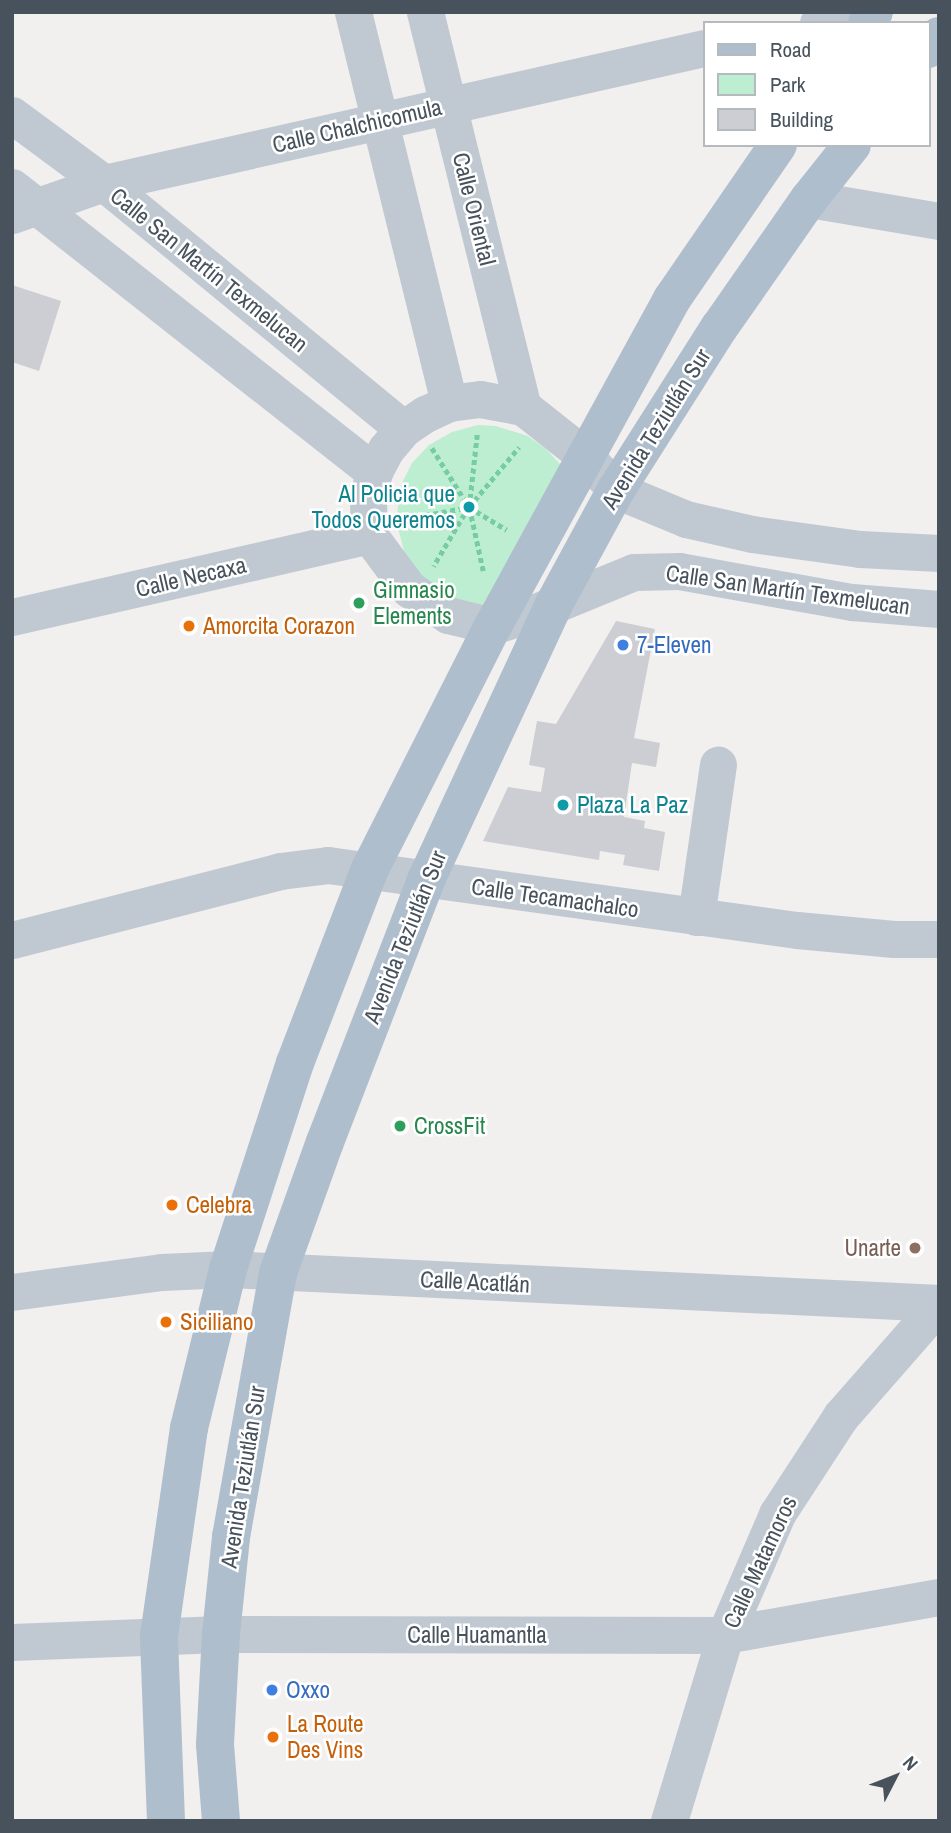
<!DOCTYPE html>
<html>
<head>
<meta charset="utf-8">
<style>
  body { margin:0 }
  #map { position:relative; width:951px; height:1833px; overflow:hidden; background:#f2efef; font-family:"Archivo Narrow",sans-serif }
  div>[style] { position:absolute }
  .green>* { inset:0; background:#beeed2 }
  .building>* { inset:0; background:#ccced4 }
  .path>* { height:4.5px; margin-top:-2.25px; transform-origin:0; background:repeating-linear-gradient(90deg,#76cca3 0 5px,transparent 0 8.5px) }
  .minor>* { height:37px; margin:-18.5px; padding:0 18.5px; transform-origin:18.5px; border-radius:18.5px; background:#c0c9d1 }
  .major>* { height:38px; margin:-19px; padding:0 19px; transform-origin:19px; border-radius:19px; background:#afbecd }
  .dots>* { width:19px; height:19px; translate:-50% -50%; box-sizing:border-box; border:4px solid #fff; border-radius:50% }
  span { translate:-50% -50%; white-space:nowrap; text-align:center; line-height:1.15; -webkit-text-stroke:5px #fff; paint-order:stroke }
  .street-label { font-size:23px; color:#47525c }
  .culture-label { font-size:23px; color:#0d838f }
  .right { translate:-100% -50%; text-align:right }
  .left { translate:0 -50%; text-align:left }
  .leisure-label { font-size:23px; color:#27864d }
  .food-label { font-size:23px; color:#c56008 }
  .shop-label { font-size:23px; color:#366cbe }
  .education-label { font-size:23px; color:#785e54 }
  .frame { position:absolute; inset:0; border:14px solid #47525c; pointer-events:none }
  .legend { position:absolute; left:703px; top:21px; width:228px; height:126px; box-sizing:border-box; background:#fff; border:2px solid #b5babe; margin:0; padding:9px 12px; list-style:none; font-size:21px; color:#47525c }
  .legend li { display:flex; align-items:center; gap:14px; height:35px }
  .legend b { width:35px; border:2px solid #b5babe }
  .north { position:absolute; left:860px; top:1742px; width:70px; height:70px; -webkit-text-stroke:5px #fff; paint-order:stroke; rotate:48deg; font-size:19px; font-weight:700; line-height:28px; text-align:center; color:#47525c }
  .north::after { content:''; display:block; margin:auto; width:24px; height:32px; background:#47525c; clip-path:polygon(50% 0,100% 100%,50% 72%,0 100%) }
</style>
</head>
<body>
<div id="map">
  <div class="green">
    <i style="clip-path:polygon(478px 425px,496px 426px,528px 436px,546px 449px,561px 465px,491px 606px,459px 602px,425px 582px,406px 558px,396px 521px,401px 485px,412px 463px,429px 445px,452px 432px)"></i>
  </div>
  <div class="building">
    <i style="clip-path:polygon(12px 285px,61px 301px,39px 371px,12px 362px)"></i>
    <i style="clip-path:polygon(616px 621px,655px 629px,634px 738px,660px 743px,656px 767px,632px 763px,624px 817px,645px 821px,644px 828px,665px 832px,659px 871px,623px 865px,625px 855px,600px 851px,599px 860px,483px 841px,508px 787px,541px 792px,545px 768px,529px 765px,537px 721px,556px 724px)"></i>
  </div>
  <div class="path">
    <i style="left:432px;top:448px;width:70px;rotate:57.9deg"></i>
    <i style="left:469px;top:507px;width:78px;rotate:-50.2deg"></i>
    <i style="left:469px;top:507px;width:73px;rotate:-83.7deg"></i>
    <i style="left:400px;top:520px;width:70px;rotate:-10.7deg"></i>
    <i style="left:469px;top:507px;width:69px;rotate:120.7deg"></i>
    <i style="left:483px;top:571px;width:66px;rotate:-102.3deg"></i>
    <i style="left:469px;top:507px;width:44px;rotate:31.2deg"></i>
  </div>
  <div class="minor">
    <i style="left:353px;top:12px;width:403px;rotate:76.2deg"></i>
    <i style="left:425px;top:12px;width:407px;rotate:76.1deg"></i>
    <i style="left:818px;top:23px;width:48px;rotate:-13.2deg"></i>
    <i style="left:12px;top:115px;width:114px;rotate:36.5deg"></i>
    <i style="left:104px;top:183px;width:387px;rotate:39.4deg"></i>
    <i style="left:12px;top:187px;width:461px;rotate:38.2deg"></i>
    <i style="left:809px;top:199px;width:132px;rotate:9.6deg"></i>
    <i style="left:12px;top:215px;width:97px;rotate:-19.2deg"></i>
    <i style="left:104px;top:183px;width:615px;rotate:-12.68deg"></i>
    <i style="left:939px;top:553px;width:79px;rotate:-177.1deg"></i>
    <i style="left:860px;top:549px;width:109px;rotate:-172.1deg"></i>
    <i style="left:752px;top:534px;width:68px;rotate:-167.2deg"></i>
    <i style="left:686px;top:519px;width:76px;rotate:-157.5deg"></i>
    <i style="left:616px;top:490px;width:46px;rotate:-132.4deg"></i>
    <i style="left:585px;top:456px;width:79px;rotate:-141.7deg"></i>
    <i style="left:523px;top:407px;width:44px;rotate:-169.5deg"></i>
    <i style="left:480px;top:399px;width:31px;rotate:173deg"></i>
    <i style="left:449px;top:403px;width:26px;rotate:155deg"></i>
    <i style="left:425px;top:414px;width:27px;rotate:146deg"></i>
    <i style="left:403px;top:429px;width:26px;rotate:130deg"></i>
    <i style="left:386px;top:449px;width:26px;rotate:118deg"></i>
    <i style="left:374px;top:472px;width:25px;rotate:104deg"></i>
    <i style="left:368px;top:496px;width:39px;rotate:89deg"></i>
    <i style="left:369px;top:535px;width:67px;rotate:53.5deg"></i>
    <i style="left:409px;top:589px;width:47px;rotate:33.7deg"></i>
    <i style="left:448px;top:615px;width:46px;rotate:13.7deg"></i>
    <i style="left:493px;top:626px;width:45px;rotate:-18deg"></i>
    <i style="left:536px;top:612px;width:106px;rotate:-22.2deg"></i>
    <i style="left:634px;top:572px;width:45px;rotate:-1.3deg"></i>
    <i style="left:679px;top:571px;width:176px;rotate:10.2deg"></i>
    <i style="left:852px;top:602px;width:87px;rotate:4.6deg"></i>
    <i style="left:12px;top:617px;width:366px;rotate:-12.9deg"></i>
    <i style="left:696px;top:917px;width:154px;rotate:-81.8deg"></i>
    <i style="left:12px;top:940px;width:277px;rotate:-14.4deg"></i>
    <i style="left:280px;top:871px;width:48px;rotate:-7.1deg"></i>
    <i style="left:328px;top:865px;width:473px;rotate:7.9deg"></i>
    <i style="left:797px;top:930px;width:97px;rotate:5.3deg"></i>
    <i style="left:894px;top:939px;width:45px"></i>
    <i style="left:12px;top:1292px;width:151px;rotate:-7.6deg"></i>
    <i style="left:162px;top:1272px;width:66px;rotate:-2.6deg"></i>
    <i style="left:228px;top:1269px;width:712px;rotate:2.74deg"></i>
    <i style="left:12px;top:1642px;width:209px;rotate:-2.2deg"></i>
    <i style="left:221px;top:1634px;width:504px;rotate:0.11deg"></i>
    <i style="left:725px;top:1635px;width:217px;rotate:-10.1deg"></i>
    <i style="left:669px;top:1821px;width:194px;rotate:-73.2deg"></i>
    <i style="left:725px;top:1635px;width:132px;rotate:-66.7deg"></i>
    <i style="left:777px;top:1514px;width:117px;rotate:-56.9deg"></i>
    <i style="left:841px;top:1416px;width:149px;rotate:-48.8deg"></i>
  </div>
  <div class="major">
    <i style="left:867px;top:23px;width:13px;rotate:-58deg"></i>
    <i style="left:928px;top:49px;width:17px;rotate:-50deg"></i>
    <i style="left:166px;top:1821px;width:185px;rotate:-92.2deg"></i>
    <i style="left:159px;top:1636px;width:210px;rotate:-81.8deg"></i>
    <i style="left:189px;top:1428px;width:164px;rotate:-76.2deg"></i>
    <i style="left:228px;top:1269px;width:217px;rotate:-72deg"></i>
    <i style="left:295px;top:1063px;width:208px;rotate:-68.9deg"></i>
    <i style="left:370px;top:869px;width:272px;rotate:-63.2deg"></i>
    <i style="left:493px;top:626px;width:373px;rotate:-61.3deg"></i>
    <i style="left:672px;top:299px;width:187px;rotate:-55.5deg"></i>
    <i style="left:221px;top:1821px;width:77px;rotate:-94.5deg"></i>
    <i style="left:215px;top:1744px;width:110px;rotate:-86.9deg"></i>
    <i style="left:221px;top:1634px;width:98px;rotate:-84.1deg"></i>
    <i style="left:231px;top:1537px;width:268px;rotate:-79.9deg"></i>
    <i style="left:278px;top:1273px;width:139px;rotate:-70.3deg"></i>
    <i style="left:325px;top:1142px;width:281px;rotate:-68.9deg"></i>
    <i style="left:426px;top:880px;width:304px;rotate:-65.1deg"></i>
    <i style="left:554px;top:604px;width:130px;rotate:-61.5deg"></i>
    <i style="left:616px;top:490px;width:192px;rotate:-57.6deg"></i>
    <i style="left:719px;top:328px;width:157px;rotate:-55.1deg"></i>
    <i style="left:809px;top:199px;width:69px;rotate:-51.5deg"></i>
  </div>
  <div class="dots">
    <i style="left:469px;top:507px;background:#0f9aa8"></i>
    <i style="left:359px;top:603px;background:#2e9e5b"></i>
    <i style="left:189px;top:626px;background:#e8710a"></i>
    <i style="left:623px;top:645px;background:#3f7fe0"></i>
    <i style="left:563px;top:805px;background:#0f9aa8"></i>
    <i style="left:400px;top:1126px;background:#2e9e5b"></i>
    <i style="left:172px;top:1205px;background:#e8710a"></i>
    <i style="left:915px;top:1248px;background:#8d6e63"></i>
    <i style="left:166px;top:1322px;background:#e8710a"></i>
    <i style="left:272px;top:1690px;background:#3f7fe0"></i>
    <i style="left:273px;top:1737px;background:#e8710a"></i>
  </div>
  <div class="street-label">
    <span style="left:357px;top:126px;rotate:-13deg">Calle Chalchicomula</span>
    <span style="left:474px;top:209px;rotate:76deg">Calle Oriental</span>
    <span style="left:209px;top:270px;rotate:39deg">Calle San Martín Texmelucan</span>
    <span style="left:656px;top:429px;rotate:-58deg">Avenida Teziutlán Sur</span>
    <span style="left:191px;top:577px;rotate:-13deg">Calle Necaxa</span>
    <span style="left:788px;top:590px;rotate:8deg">Calle San Martín Texmelucan</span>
    <span style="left:555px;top:898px;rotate:8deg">Calle Tecamachalco</span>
    <span style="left:405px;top:937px;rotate:-68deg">Avenida Teziutlán Sur</span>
    <span style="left:475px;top:1282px;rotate:3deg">Calle Acatlán</span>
    <span style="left:243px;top:1477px;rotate:-81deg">Avenida Teziutlán Sur</span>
    <span style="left:760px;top:1562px;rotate:-65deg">Calle Matamoros</span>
    <span style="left:477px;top:1635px">Calle Huamantla</span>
  </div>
  <div class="culture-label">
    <span class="right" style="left:455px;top:507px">Al Policia que<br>Todos Queremos</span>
    <span class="left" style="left:577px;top:805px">Plaza La Paz</span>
  </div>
  <div class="leisure-label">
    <span class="left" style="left:373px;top:603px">Gimnasio<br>Elements</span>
    <span class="left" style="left:414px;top:1126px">CrossFit</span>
  </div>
  <div class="food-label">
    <span class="left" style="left:203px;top:626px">Amorcita Corazon</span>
    <span class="left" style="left:186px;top:1205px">Celebra</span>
    <span class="left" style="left:180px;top:1322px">Siciliano</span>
    <span class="left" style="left:287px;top:1737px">La Route<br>Des Vins</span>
  </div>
  <div class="shop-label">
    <span class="left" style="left:637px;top:645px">7-Eleven</span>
    <span class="left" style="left:286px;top:1690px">Oxxo</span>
  </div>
  <div class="education-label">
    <span class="right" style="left:901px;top:1248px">Unarte</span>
  </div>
  <div class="frame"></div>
  <ul class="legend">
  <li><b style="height:9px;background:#afbecd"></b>Road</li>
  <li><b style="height:19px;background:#beeed2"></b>Park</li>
  <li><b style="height:19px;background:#ccced4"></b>Building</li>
  </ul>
  <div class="north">N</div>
</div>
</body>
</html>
